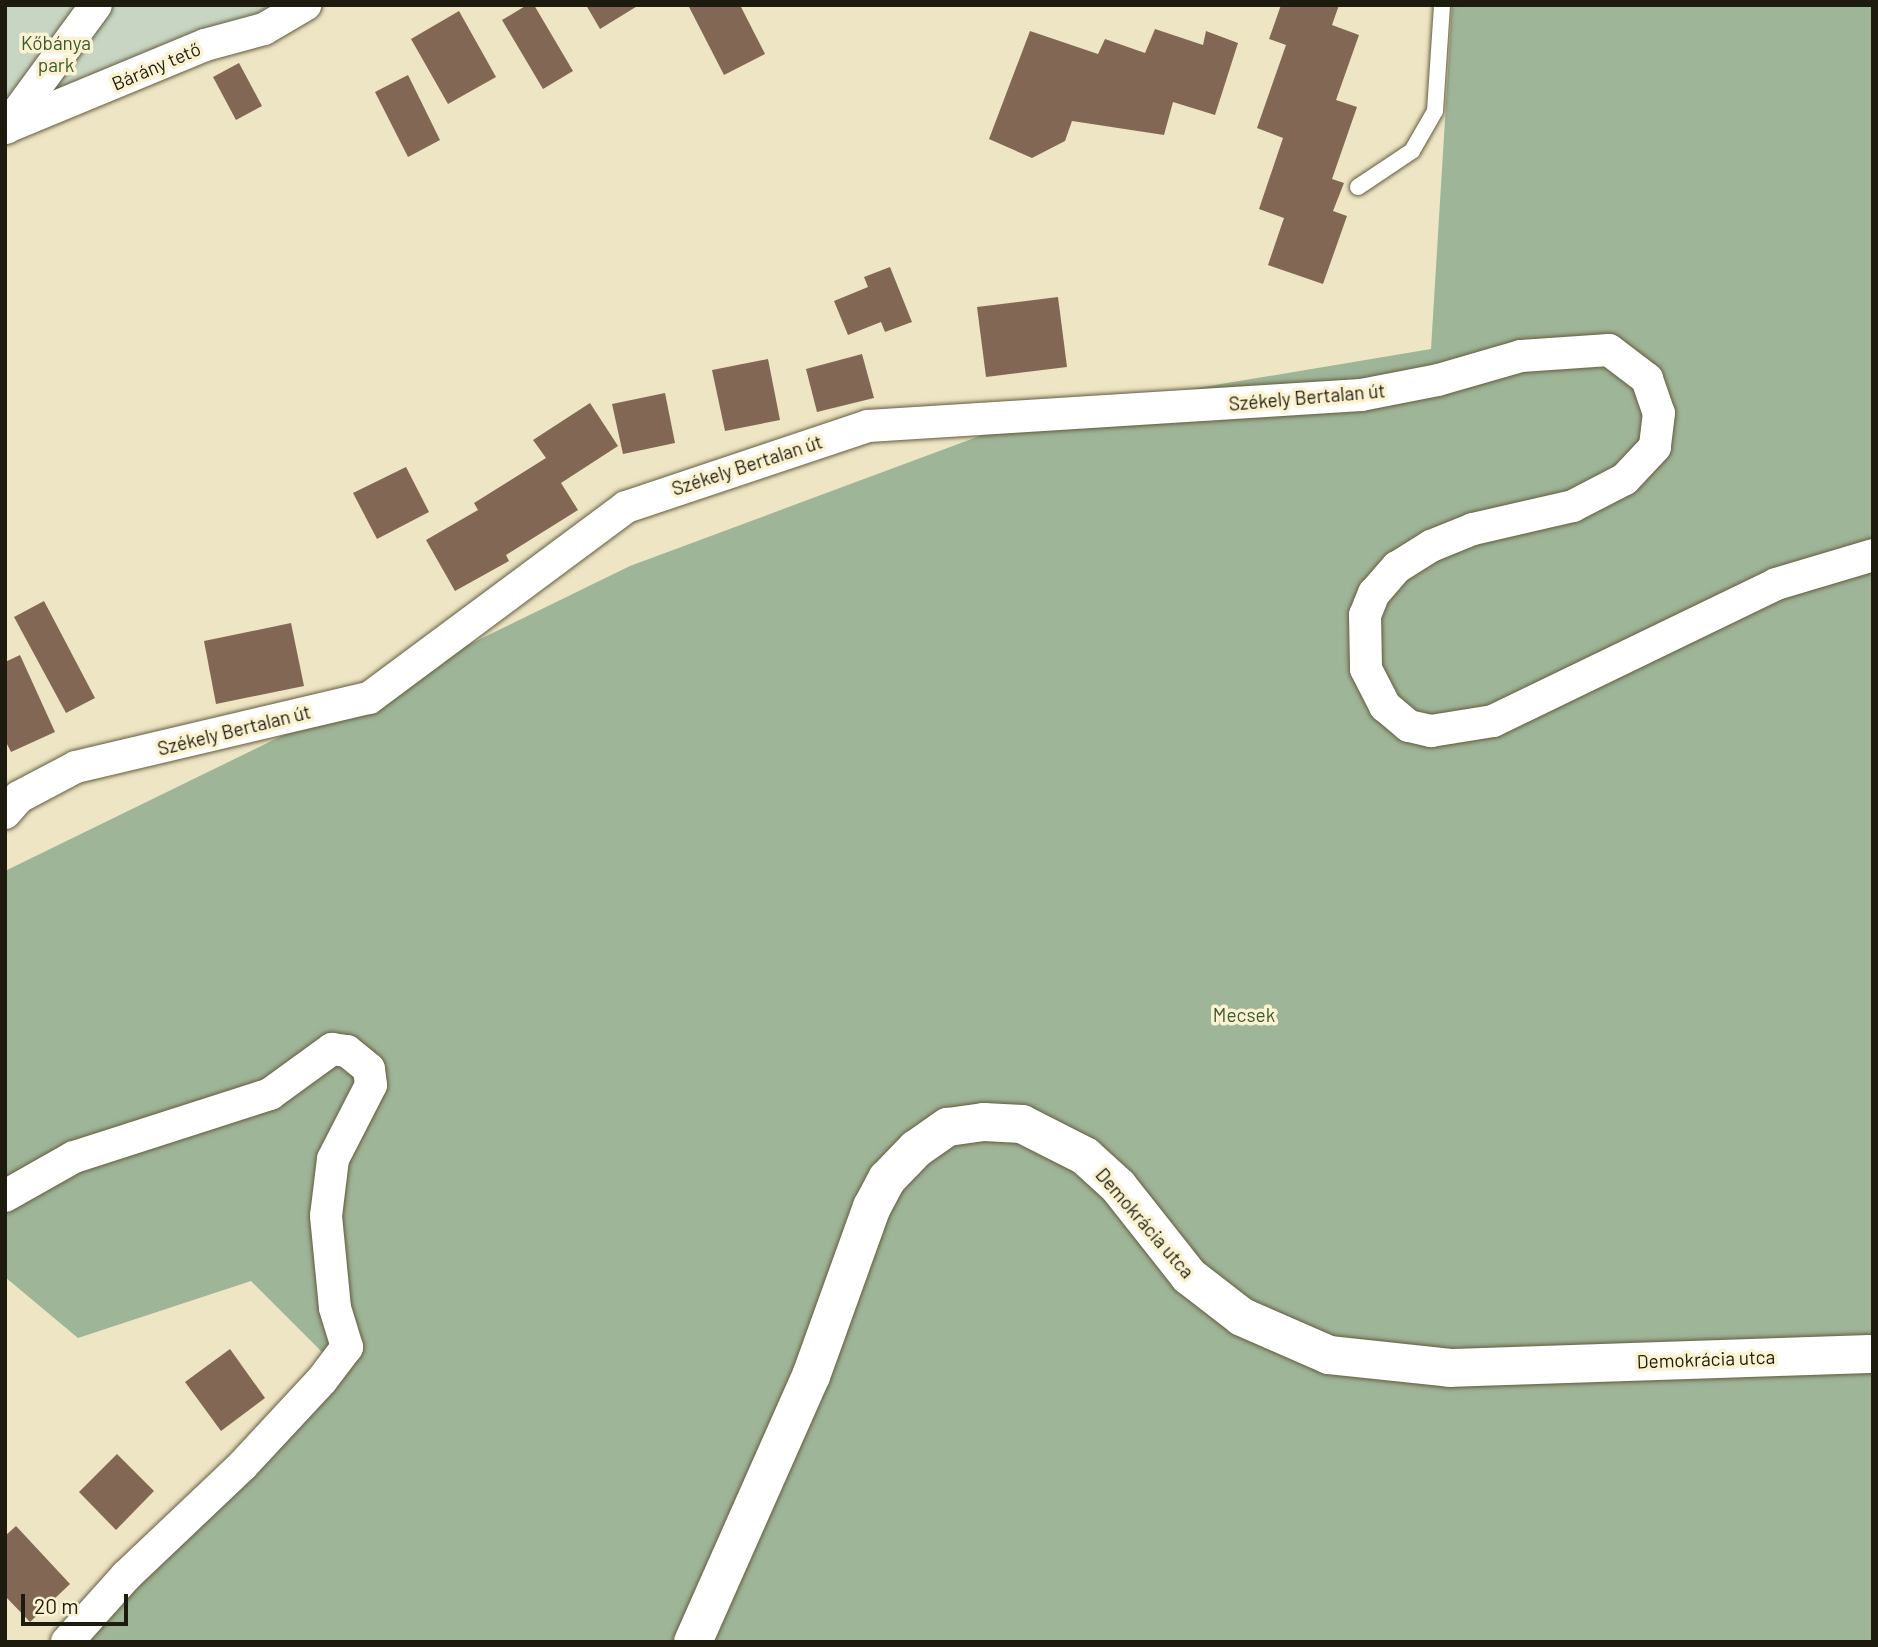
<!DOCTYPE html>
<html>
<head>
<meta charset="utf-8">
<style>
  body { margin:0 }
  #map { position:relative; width:1878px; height:1647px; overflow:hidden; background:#ede5c4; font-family:Barlow,sans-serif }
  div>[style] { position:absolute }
  .green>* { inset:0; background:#c7d5c2 }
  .forest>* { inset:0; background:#9fb598 }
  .building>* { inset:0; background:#836755 }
  .roads { filter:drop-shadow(0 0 2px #635c3f) drop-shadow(0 0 2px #635c3f) }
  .lane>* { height:16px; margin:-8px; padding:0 8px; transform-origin:8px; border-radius:8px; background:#fff }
  .street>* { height:32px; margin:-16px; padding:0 16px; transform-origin:16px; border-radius:16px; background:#fff }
  .secondary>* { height:38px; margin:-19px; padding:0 19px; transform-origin:19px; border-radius:19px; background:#fff }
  span { translate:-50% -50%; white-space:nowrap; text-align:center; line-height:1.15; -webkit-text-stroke:7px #faf2d1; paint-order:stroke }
  .park-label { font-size:19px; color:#3a592f }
  .street-label { font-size:19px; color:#1d1a0e }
  .frame { position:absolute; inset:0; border:7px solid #1d1a0e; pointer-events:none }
  .scale { position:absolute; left:21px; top:1594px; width:107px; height:32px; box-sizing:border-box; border:4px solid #1d1a0e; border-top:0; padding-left:9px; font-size:21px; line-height:24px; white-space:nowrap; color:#1d1a0e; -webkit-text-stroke:5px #faf2d1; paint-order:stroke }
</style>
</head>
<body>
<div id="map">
  <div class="green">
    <i style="clip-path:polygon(5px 5px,305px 5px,5px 129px)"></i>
  </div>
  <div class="forest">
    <i style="clip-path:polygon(1452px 5px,1873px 5px,1873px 1642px,74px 1642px,334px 1364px,251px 1281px,78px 1338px,5px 1277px,5px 871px,630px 566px,1036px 415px,1431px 349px)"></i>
  </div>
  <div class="building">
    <i style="clip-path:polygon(527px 5px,534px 5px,573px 71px,543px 89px,502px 20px)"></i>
    <i style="clip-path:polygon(586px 5px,639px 5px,600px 29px)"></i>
    <i style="clip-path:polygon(688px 5px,740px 5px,765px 54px,724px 75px)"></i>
    <i style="clip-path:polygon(1281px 5px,1339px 5px,1332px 25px,1359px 35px,1336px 100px,1357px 107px,1332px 179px,1344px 183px,1333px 211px,1347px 216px,1323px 284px,1268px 265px,1284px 218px,1259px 209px,1283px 138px,1257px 128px,1286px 45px,1269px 39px)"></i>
    <i style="clip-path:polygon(459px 11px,496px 77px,448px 104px,411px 39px)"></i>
    <i style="clip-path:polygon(1155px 29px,1203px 45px,1206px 31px,1238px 43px,1215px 115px,1173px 102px,1164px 135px,1072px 121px,1065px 141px,1032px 158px,989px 139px,1030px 31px,1098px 54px,1105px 39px,1145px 53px)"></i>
    <i style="clip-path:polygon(239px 63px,262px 106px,236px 120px,213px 77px)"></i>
    <i style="clip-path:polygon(408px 75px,440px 140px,408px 157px,375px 92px)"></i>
    <i style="clip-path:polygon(890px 267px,912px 322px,885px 332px,881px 322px,848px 335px,834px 301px,868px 287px,864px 277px)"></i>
    <i style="clip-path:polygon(1058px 297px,1067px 367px,986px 377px,977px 307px)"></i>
    <i style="clip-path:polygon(862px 354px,874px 398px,817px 412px,806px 369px)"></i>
    <i style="clip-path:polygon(768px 359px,780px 420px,725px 431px,712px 370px)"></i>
    <i style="clip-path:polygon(665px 393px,675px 443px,623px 454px,612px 404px)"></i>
    <i style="clip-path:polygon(590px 403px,618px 446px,561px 483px,578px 510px,506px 555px,509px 561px,455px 591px,426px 540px,478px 510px,474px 503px,546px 458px,533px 440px)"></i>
    <i style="clip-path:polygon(406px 467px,429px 512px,377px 539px,353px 493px)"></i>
    <i style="clip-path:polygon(44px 601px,95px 698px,66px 713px,14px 617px)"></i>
    <i style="clip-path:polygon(291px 623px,304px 686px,216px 704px,204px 641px)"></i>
    <i style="clip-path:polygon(20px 655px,55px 732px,11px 752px,5px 740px,5px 662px)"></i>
    <i style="clip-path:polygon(230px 1349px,265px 1398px,221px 1431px,185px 1382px)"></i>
    <i style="clip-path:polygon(117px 1454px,154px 1491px,116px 1530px,79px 1492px)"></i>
    <i style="clip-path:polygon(16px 1526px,70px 1584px,30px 1622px,5px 1596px,5px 1536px)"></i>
  </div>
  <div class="roads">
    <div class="lane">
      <i style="left:1358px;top:187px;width:65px;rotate:-33.7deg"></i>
      <i style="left:1412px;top:151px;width:46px;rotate:-60.1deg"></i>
      <i style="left:1435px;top:111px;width:106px;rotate:-86.2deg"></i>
    </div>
    <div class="street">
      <i style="left:7px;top:127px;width:214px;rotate:-22.5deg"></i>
      <i style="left:205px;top:45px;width:61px;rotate:-15.2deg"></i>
      <i style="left:264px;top:29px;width:48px;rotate:-30.3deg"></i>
      <i style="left:6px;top:128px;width:152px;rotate:-53.8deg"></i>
      <i style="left:5px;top:813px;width:21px;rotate:-49deg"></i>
      <i style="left:19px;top:797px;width:64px;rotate:-27.8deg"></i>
      <i style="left:76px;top:767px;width:301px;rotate:-13.3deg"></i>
      <i style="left:369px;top:698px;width:320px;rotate:-36.6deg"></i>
      <i style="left:626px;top:507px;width:255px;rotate:-18.5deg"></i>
      <i style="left:868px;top:426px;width:494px;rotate:-3.6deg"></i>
      <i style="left:1361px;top:395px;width:78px;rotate:-11deg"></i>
      <i style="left:1438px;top:380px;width:86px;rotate:-16.1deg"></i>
      <i style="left:1521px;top:356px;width:88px;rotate:-3.9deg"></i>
      <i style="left:1609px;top:350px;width:48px;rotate:37.3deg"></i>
      <i style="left:1647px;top:379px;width:36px;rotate:71deg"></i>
      <i style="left:1659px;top:413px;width:34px;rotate:97deg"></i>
      <i style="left:1655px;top:447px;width:44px;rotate:133.2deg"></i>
      <i style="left:1625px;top:479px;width:59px;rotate:152.6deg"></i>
      <i style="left:1573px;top:506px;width:103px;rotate:167deg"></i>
      <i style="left:1473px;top:529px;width:45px;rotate:158deg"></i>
      <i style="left:1431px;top:546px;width:40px;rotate:148deg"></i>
      <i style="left:1397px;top:567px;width:35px;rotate:131deg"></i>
      <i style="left:1374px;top:593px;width:24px;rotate:112deg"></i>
      <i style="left:1365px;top:615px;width:54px;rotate:88.9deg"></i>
      <i style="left:1366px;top:669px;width:42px;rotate:62.8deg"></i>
      <i style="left:1385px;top:706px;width:31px;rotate:40deg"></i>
      <i style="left:1409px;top:726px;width:23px;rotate:13deg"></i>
      <i style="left:1431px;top:731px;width:63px;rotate:-9.2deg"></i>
      <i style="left:1493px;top:721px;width:314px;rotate:-25.8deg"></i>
      <i style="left:1776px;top:584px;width:101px;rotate:-16.6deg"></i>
      <i style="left:5px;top:1196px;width:79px;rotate:-29.5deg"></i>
      <i style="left:74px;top:1157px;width:206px;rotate:-17.8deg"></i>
      <i style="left:270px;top:1094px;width:77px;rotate:-36deg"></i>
      <i style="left:332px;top:1049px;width:15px;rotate:8deg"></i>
      <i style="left:347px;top:1051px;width:28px;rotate:39deg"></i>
      <i style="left:369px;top:1069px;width:16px;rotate:83deg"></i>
      <i style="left:371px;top:1085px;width:83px;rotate:117.2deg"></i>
      <i style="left:333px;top:1159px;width:57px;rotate:97deg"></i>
      <i style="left:326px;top:1216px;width:92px;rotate:84.4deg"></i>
      <i style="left:335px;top:1308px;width:41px;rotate:72.9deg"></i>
      <i style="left:347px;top:1347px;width:41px;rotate:127.1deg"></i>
      <i style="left:322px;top:1380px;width:117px;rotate:132.9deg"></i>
      <i style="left:242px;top:1466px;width:160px;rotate:136.5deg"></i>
      <i style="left:126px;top:1576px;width:89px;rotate:131.8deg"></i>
    </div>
    <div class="secondary">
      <i style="left:693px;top:1642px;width:291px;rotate:-66.1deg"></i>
      <i style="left:811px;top:1376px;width:180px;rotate:-70.2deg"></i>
      <i style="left:872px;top:1207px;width:32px;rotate:-62deg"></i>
      <i style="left:887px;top:1179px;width:42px;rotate:-46deg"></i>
      <i style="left:916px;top:1149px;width:39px;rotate:-35deg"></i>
      <i style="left:948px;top:1127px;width:36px;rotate:-8deg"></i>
      <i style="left:984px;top:1122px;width:38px;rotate:3deg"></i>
      <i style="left:1022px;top:1124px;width:71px;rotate:26.9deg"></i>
      <i style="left:1085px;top:1156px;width:45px;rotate:42.3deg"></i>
      <i style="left:1118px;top:1186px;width:115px;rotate:51.7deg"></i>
      <i style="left:1189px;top:1276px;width:67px;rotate:37.7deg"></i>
      <i style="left:1242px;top:1317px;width:95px;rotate:23.6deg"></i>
      <i style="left:1329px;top:1355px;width:122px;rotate:6.1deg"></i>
      <i style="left:1450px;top:1368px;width:423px;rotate:-1.9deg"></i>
    </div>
  </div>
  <div class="park-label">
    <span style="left:56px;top:54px">Kőbánya<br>park</span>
    <span style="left:1244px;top:1015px">Mecsek</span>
  </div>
  <div class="street-label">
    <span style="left:156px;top:66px;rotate:-23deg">Bárány tető</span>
    <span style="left:1307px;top:397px;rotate:-5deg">Székely Bertalan út</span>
    <span style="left:747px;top:465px;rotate:-18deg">Székely Bertalan út</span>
    <span style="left:234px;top:730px;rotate:-14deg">Székely Bertalan út</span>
    <span style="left:1145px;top:1223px;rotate:49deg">Demokrácia utca</span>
    <span style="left:1706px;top:1359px;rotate:-2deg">Demokrácia utca</span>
  </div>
  <div class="frame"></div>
  <div class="scale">20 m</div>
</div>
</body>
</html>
